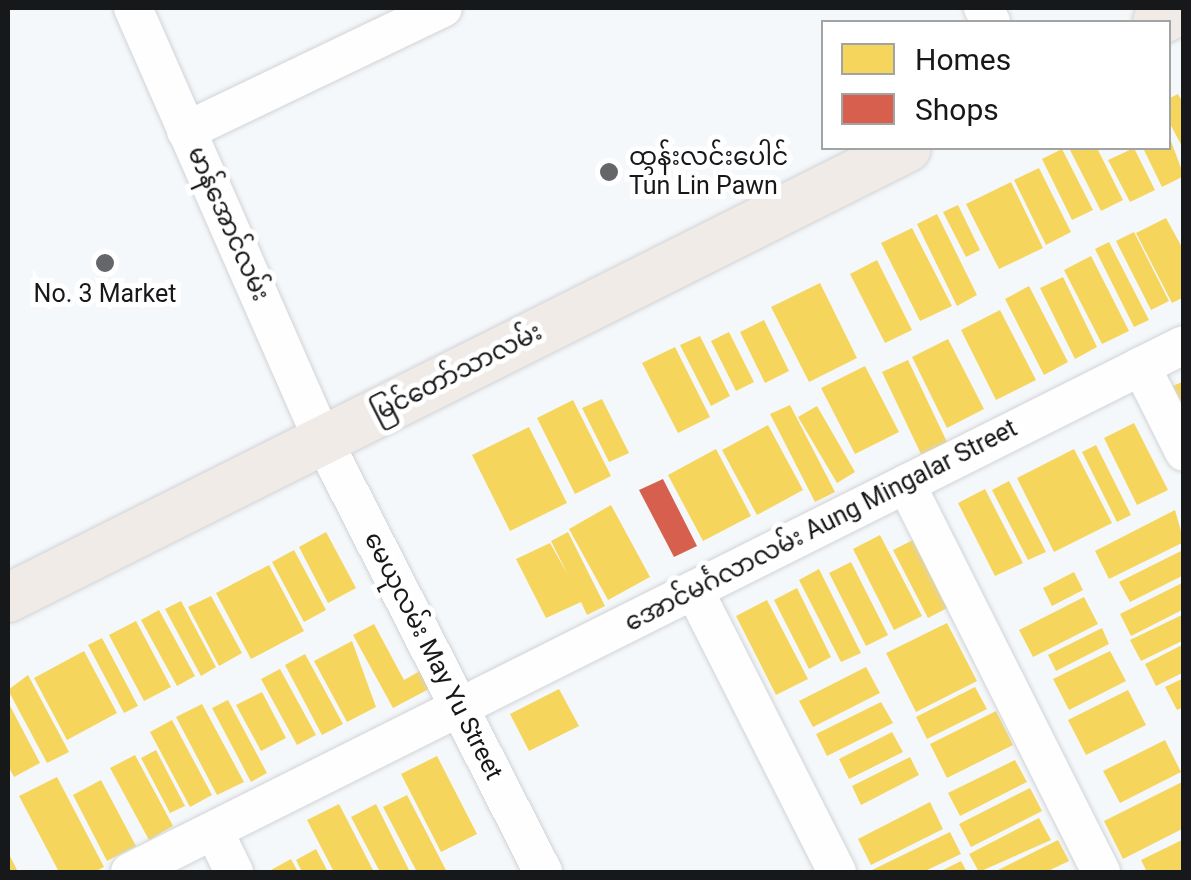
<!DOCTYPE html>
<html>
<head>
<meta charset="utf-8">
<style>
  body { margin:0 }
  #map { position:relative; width:1191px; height:880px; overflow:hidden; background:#f5f8fb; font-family:Roboto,"Noto Sans Myanmar",sans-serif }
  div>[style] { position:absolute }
  .homes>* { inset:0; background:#f6d55c }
  .shops>* { inset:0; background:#d6604d }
  .roads { filter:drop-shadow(0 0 2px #d1d3d5) drop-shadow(0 0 2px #d1d3d5) }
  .minor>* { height:38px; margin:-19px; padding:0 19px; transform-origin:19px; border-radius:19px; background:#fefefe }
  .major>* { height:48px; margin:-24px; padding:0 24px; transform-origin:24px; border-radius:24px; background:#f0ebe7 }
  .dots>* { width:28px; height:28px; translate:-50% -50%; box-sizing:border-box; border:5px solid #fff; border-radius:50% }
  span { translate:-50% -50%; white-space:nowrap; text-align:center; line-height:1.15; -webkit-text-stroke:10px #fff; paint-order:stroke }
  .poi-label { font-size:25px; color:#17181a }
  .left { translate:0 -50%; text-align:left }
  .street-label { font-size:25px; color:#17181a }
  .frame { position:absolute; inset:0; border:10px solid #17181a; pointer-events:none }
  .legend { position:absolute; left:821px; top:20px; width:350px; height:130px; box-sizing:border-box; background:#fff; border:2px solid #a2a3a3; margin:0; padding:12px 18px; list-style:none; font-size:30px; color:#17181a }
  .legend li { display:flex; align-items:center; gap:20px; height:50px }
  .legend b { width:50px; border:2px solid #a2a3a3 }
</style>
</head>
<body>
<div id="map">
  <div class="homes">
    <i style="clip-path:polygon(1178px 94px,1184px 105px,1184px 150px,1168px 120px,1168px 99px)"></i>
    <i style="clip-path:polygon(1168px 133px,1184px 176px,1162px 187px,1143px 148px,1168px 148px)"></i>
    <i style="clip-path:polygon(1069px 148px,1097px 148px,1123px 200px,1101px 211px)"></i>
    <i style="clip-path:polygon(1134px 148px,1155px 190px,1130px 202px,1108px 160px)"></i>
    <i style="clip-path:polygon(1062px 149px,1093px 210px,1072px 220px,1042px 159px)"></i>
    <i style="clip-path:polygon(1039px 168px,1071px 232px,1046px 245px,1014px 180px)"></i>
    <i style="clip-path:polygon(1011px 182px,1043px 248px,999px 269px,966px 204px)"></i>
    <i style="clip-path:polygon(958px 205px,980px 250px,966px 257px,943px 212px)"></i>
    <i style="clip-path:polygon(937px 214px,977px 295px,957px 306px,917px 224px)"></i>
    <i style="clip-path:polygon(1166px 218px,1184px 251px,1184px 297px,1172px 303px,1136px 233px)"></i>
    <i style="clip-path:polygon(912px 228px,952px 306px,920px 321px,881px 243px)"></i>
    <i style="clip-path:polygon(1134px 232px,1169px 301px,1151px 310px,1116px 241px)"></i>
    <i style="clip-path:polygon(1109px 242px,1149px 320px,1134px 327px,1095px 249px)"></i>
    <i style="clip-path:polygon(1091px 256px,1129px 331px,1102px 344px,1064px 270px)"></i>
    <i style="clip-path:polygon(877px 260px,912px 330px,885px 343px,850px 274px)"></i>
    <i style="clip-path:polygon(1063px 277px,1097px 347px,1075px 359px,1040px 288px)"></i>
    <i style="clip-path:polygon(820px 283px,857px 358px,809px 382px,771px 307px)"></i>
    <i style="clip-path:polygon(1029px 286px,1068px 362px,1044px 375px,1005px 299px)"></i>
    <i style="clip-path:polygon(1000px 310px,1036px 380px,996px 400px,961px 330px)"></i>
    <i style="clip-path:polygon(764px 320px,789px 371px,765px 383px,740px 332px)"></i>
    <i style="clip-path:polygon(729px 332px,754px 382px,736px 391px,711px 341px)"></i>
    <i style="clip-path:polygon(700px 336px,730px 396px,711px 406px,680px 345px)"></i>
    <i style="clip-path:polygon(948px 339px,984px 409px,947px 428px,912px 357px)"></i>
    <i style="clip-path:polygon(675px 347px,710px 417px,678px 433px,642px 363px)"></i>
    <i style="clip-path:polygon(908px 360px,947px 442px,921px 454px,882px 372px)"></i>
    <i style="clip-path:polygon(865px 366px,899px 432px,855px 454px,821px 388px)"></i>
    <i style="clip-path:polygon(1184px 381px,1184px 406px,1173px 386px)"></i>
    <i style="clip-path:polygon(602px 399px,629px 453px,609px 462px,582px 408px)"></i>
    <i style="clip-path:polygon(573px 400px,611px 476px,575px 494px,537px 418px)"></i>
    <i style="clip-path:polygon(790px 405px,835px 492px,815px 502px,770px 414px)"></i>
    <i style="clip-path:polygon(817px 406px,855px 472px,837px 483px,798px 417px)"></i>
    <i style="clip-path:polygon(1134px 423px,1168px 490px,1137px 505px,1104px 438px)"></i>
    <i style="clip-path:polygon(768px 425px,803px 490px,757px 515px,722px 450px)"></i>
    <i style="clip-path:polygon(529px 427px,567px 503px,510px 531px,472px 455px)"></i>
    <i style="clip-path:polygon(1096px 445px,1131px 515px,1117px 522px,1082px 452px)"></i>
    <i style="clip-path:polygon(716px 449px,751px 516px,703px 541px,668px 475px)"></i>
    <i style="clip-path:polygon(1074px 449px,1112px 523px,1054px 552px,1017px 478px)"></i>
    <i style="clip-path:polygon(1009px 481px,1046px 552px,1028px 560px,992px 490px)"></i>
    <i style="clip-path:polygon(985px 489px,1023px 563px,995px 576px,958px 503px)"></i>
    <i style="clip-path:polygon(611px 505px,650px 577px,608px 600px,569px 529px)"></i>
    <i style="clip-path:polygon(1175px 510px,1184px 542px,1109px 579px,1095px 551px)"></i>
    <i style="clip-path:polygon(326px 532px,356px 588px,328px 603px,299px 547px)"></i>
    <i style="clip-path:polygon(568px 532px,605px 606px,587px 615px,581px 602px,546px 618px,516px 559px,550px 543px,568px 575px,551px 541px)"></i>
    <i style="clip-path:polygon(880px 535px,922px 616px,894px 630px,853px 549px)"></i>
    <i style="clip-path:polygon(919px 537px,953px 605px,928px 618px,893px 550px)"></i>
    <i style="clip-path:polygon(294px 550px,326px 610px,304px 622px,272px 562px)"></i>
    <i style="clip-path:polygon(1181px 551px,1184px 575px,1130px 602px,1119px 582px)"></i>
    <i style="clip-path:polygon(851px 562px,888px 635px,866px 646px,829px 573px)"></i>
    <i style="clip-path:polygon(269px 565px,304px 631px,251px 659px,216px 593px)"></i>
    <i style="clip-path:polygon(819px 569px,861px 653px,841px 662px,799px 580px)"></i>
    <i style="clip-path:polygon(1074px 572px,1083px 590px,1052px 606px,1043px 588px)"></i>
    <i style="clip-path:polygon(1184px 582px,1184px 609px,1131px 636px,1120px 614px)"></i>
    <i style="clip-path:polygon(797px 588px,831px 657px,809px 669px,774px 600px)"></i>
    <i style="clip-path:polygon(211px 596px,242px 653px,219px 666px,188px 607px)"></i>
    <i style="clip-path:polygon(1084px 597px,1098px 624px,1033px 657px,1019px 630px)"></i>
    <i style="clip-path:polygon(767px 600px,808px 679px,776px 695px,736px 616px)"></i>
    <i style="clip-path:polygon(181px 601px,216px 667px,201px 676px,165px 609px)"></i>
    <i style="clip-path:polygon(159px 610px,195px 676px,177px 686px,141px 620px)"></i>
    <i style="clip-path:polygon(1184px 614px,1184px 640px,1141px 661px,1130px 640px)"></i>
    <i style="clip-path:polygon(136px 621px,171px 687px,144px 701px,109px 635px)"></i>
    <i style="clip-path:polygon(947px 623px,977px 681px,916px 712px,886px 653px)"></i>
    <i style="clip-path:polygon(374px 624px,404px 680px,420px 671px,429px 689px,393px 708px,353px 635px)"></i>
    <i style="clip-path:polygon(1102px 628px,1109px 644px,1056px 671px,1048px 655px)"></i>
    <i style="clip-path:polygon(102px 638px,138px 706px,124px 713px,88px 645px)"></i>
    <i style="clip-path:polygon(352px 641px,376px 707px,347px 722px,314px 661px)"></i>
    <i style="clip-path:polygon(1184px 644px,1184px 672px,1156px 686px,1145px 664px)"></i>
    <i style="clip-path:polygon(84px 651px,117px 713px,67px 740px,34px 678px)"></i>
    <i style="clip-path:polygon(1110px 651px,1126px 681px,1069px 710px,1053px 679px)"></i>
    <i style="clip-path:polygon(305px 654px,343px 724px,322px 735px,285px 665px)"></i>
    <i style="clip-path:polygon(866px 667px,880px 693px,813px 727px,799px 701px)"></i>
    <i style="clip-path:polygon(280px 669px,316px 735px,297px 745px,261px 679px)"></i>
    <i style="clip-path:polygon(28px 675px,69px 752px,47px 763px,8px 690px)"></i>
    <i style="clip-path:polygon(1184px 678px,1184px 707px,1177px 710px,1165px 687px)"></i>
    <i style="clip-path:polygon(975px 687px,987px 709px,927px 739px,916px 717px)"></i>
    <i style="clip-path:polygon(559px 689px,579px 726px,529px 751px,510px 714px)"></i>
    <i style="clip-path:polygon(1128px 690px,1146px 725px,1086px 755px,1068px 720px)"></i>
    <i style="clip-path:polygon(262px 692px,286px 738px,261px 751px,236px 705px)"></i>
    <i style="clip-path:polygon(228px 700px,267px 773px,251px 782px,212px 708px)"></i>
    <i style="clip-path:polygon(8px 702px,40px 763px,14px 777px,8px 766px)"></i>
    <i style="clip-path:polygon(881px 702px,893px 723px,827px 756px,816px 734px)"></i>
    <i style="clip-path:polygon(202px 704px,244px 782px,217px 795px,176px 717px)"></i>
    <i style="clip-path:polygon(996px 711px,1013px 745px,947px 778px,930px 744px)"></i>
    <i style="clip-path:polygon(172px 720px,212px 795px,190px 807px,150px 732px)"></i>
    <i style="clip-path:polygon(892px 732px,903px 752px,849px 779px,839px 759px)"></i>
    <i style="clip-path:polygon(1165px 740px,1181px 772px,1120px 803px,1103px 771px)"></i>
    <i style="clip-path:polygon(156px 750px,185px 806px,170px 813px,141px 758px)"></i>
    <i style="clip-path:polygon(135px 755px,173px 826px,149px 840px,110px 768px)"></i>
    <i style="clip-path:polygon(437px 756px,477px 834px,441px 852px,401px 774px)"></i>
    <i style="clip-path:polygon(910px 757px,919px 775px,861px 805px,852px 786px)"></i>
    <i style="clip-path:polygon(1015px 760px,1027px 782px,960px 816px,948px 793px)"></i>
    <i style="clip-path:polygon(57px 777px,104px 867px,94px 872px,59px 872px,19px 796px)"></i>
    <i style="clip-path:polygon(101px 780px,136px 846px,107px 861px,73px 795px)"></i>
    <i style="clip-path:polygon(1184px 781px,1184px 828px,1123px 859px,1104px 821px)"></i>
    <i style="clip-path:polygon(1030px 788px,1042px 811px,971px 847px,959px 824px)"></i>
    <i style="clip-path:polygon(407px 795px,447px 872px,417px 872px,383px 807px)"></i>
    <i style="clip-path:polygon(930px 802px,943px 829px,871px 865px,858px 839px)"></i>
    <i style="clip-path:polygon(339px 804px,374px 872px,334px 872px,307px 820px)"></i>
    <i style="clip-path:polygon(376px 804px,410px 872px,380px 872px,351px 817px)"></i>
    <i style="clip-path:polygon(1039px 818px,1051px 840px,979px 872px,969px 854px)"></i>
    <i style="clip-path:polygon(950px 832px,961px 854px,923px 872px,868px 872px)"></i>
    <i style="clip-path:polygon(1184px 839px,1184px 870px,1147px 872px,1141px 860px)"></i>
    <i style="clip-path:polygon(1058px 840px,1069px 861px,1046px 872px,994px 872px)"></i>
    <i style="clip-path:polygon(316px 849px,328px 872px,302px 872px,296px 860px)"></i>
    <i style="clip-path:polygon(8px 852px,18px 872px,8px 872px)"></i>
    <i style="clip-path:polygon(291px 859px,298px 872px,272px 872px,271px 870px)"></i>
    <i style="clip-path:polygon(961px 861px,967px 872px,939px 872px)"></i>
  </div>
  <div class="shops">
    <i style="clip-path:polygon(663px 479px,697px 546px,674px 557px,639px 490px)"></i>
  </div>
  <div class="roads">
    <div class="minor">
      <i style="left:133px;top:8px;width:472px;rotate:66.3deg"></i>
      <i style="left:323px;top:440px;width:485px;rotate:63deg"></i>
      <i style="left:983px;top:8px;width:16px;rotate:60deg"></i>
      <i style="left:186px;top:131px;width:285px;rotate:-25.6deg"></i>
      <i style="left:1141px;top:366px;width:96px;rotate:63.4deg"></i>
      <i style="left:906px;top:484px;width:434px;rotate:63.3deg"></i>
      <i style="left:694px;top:590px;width:316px;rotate:63.1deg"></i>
      <i style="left:214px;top:831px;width:46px;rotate:64deg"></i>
      <i style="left:130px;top:872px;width:1178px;rotate:-26.57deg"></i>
    </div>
    <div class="major">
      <i style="left:1157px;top:22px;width:30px;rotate:-26deg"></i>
      <i style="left:8px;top:598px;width:1005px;rotate:-26.59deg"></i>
    </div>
  </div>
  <div class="dots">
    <i style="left:609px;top:172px;background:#656669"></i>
    <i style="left:105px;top:263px;background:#656669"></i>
  </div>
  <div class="poi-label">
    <span class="left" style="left:629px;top:172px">ထွန်းလင်းပေါင်<br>Tun Lin Pawn</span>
    <span style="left:105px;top:294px">No. 3 Market</span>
  </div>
  <div class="street-label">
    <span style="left:228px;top:224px;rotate:66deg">မာန်အောင်လမ်း</span>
    <span style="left:457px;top:373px;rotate:-27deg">မြင်တော်သာလမ်း</span>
    <span style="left:821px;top:526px;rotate:-27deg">အောင်မင်္ဂလာလမ်း Aung Mingalar Street</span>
    <span style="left:433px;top:656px;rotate:63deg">မေယုလမ်း May Yu Street</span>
  </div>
  <div class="frame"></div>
  <ul class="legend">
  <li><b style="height:28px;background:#f6d55c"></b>Homes</li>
  <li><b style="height:28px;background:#d6604d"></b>Shops</li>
  </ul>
</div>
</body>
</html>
